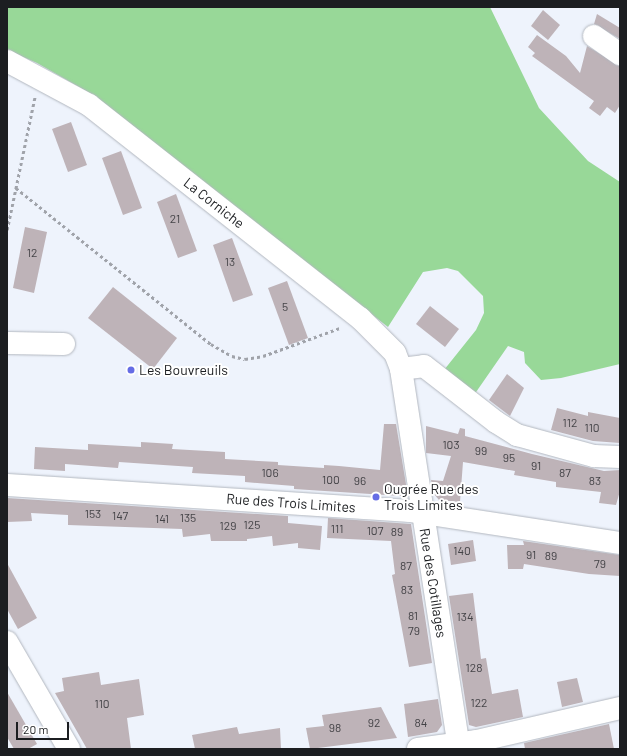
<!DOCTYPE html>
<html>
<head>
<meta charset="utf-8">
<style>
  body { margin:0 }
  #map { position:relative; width:627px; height:756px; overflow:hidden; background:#eef3fc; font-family:Barlow,sans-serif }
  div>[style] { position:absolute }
  .forest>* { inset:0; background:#98d898 }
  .building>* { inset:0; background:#beb3b8 }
  .path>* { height:2.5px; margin-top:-1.25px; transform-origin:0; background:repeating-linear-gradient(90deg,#a0a3aa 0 3px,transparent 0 6px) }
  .roads { filter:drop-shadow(0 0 1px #b2b7bf) drop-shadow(0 0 1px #b2b7bf) }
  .minor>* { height:22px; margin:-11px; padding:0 11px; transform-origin:11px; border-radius:11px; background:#fff }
  .dots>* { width:11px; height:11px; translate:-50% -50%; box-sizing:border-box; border:2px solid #fff; border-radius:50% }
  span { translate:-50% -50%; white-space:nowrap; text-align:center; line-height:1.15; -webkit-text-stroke:4px #fff; paint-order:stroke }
  .number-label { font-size:12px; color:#444347 }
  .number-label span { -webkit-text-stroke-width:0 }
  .street-label { font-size:14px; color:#1c1e21 }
  .poi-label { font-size:14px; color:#1c1e21 }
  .left { translate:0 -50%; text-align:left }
  .frame { position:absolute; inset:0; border:8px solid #1c1e21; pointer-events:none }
  .scale { position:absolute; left:16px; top:722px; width:53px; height:18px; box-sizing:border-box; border:2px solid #1c1e21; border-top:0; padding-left:5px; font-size:12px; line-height:14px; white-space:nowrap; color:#1c1e21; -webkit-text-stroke:3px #fff; paint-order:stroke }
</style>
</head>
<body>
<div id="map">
  <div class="forest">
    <i style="clip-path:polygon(7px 7px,490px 7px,539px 108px,588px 161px,620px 182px,620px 364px,561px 378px,541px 380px,525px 363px,524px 352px,508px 346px,474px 395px,444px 370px,476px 330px,484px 313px,483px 296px,458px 271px,447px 268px,423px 272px,388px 327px,86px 91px,37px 63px,7px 50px)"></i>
  </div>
  <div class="building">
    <i style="clip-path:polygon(543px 10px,560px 25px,548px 40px,531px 26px)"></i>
    <i style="clip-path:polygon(597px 14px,620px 28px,620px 39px,594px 24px)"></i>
    <i style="clip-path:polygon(537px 35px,566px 56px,580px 73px,587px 46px,620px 66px,620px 105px,615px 113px,607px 107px,600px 116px,589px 108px,594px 101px,532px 56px,535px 53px,528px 47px)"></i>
    <i style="clip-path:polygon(71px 122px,87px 165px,68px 172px,52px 129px)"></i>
    <i style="clip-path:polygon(121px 151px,142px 208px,123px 215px,102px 158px)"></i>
    <i style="clip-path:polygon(176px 194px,197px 251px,178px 258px,157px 202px)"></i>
    <i style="clip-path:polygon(25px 227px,47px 232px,34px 293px,13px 288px)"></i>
    <i style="clip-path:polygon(232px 238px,253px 295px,233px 302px,213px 245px)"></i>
    <i style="clip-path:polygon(287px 281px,308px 338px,289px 345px,268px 288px)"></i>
    <i style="clip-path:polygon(113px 287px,177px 338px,153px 369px,88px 318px)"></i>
    <i style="clip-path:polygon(430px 306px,459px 329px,445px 347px,416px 324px)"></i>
    <i style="clip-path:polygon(507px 374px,524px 388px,510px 416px,489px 400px)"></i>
    <i style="clip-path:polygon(557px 408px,588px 416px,588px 412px,620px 418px,620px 443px,593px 441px,551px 430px)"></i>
    <i style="clip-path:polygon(384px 424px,396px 424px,407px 490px,401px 496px,294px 489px,294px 486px,245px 482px,245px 476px,192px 473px,193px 467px,119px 462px,118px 468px,65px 464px,65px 471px,34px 469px,35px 447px,88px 450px,88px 444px,141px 447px,141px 442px,173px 444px,172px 449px,225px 452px,225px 459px,278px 462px,278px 465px,324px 468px,324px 465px,339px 466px,380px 470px)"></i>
    <i style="clip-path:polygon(426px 426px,458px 434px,460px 428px,465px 429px,465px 436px,532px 454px,604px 471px,620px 470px,620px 491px,616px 505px,599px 503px,601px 492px,556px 487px,556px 482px,514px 475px,515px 471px,463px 462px,460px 502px,439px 500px,434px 494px,431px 480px,443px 481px,451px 456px,426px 453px)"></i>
    <i style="clip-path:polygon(7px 498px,288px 516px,288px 523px,322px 526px,320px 550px,298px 548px,298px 543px,273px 546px,272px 536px,247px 539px,247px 541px,211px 541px,210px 534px,183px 537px,182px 529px,68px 525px,68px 515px,31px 513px,32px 521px,7px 522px)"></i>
    <i style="clip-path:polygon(328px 518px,411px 524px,432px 663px,409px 667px,392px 575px,395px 574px,391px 541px,327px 538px)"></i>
    <i style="clip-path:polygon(473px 540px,476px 561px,451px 565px,448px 544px)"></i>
    <i style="clip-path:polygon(523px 541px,620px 555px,620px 576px,589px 574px,524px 564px,523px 569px,508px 569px,507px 545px,524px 545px)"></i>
    <i style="clip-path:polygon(7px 563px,37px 618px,18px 629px,7px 609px)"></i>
    <i style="clip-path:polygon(473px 593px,481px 659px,486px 658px,492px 694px,518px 689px,523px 717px,476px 727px,469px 725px,449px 596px)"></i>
    <i style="clip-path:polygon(99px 672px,101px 685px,139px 679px,144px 715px,127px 718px,131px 749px,87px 749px,55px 693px,64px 691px,62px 678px)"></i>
    <i style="clip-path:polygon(577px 678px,583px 702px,562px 707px,557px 682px)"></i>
    <i style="clip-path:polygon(7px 692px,37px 744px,28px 749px,14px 749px,7px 737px)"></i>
    <i style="clip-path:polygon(438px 699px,442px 725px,437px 732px,408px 737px,404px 704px)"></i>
    <i style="clip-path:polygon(381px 707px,397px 738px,310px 749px,306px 728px,324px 726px,322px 715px)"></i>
    <i style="clip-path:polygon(609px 724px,614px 749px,525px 749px,524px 743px)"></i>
    <i style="clip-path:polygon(237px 727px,239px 734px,280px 728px,281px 749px,195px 749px,192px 735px)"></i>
  </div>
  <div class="path">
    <i style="left:16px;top:188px;width:250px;rotate:38.7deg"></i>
    <i style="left:211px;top:344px;width:24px;rotate:30deg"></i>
    <i style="left:232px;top:356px;width:13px;rotate:13deg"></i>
    <i style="left:245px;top:359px;width:18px;rotate:-9deg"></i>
    <i style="left:263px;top:356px;width:82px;rotate:-20deg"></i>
    <i style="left:7px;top:230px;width:137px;rotate:-78.2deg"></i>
  </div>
  <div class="roads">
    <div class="minor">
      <i style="left:594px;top:36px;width:32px;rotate:35deg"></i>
      <i style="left:7px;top:61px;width:93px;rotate:28.2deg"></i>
      <i style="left:89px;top:105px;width:345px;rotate:38.2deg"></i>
      <i style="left:360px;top:318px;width:49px;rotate:45deg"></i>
      <i style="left:395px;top:353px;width:17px;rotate:69deg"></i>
      <i style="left:401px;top:369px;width:384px;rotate:81.3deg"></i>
      <i style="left:7px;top:343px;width:57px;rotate:1deg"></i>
      <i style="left:401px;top:369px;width:23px;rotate:-7deg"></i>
      <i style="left:424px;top:366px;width:91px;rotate:37.9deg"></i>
      <i style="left:496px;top:422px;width:25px;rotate:32deg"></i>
      <i style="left:517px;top:435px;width:80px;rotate:15.3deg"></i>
      <i style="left:594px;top:456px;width:26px;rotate:2deg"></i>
      <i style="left:7px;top:485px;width:405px;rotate:3.7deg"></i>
      <i style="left:411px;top:511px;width:211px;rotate:8.7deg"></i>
      <i style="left:7px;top:642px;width:124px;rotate:59.9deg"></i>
      <i style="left:418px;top:749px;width:60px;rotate:-7.7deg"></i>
      <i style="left:477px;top:741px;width:147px;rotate:-13deg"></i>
    </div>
  </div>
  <div class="dots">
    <i style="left:131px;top:370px;background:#656ce5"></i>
    <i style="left:376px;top:497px;background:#656ce5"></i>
  </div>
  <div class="number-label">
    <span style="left:175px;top:219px">21</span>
    <span style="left:32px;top:253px">12</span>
    <span style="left:230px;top:262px">13</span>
    <span style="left:285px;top:307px">5</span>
    <span style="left:570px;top:423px">112</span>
    <span style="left:592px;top:428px">110</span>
    <span style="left:451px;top:445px">103</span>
    <span style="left:481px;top:451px">99</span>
    <span style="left:509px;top:458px">95</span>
    <span style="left:536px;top:466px">91</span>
    <span style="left:270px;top:473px">106</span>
    <span style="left:565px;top:473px">87</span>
    <span style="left:331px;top:480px">100</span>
    <span style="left:360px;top:481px">96</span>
    <span style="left:595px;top:481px">83</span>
    <span style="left:93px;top:514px">153</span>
    <span style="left:120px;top:516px">147</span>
    <span style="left:188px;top:518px">135</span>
    <span style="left:162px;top:519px">141</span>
    <span style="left:252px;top:525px">125</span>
    <span style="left:228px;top:526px">129</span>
    <span style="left:337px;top:529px">111</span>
    <span style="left:375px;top:531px">107</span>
    <span style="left:397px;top:532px">89</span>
    <span style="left:462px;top:551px">140</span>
    <span style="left:531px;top:555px">91</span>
    <span style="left:551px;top:556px">89</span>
    <span style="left:600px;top:564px">79</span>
    <span style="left:406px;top:566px">87</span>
    <span style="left:407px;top:590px">83</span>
    <span style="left:413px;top:616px">81</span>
    <span style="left:465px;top:617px">134</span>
    <span style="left:414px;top:631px">79</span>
    <span style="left:474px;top:668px">128</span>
    <span style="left:479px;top:703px">122</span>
    <span style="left:102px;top:704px">110</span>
    <span style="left:374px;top:723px">92</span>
    <span style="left:421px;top:723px">84</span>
    <span style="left:335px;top:728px">98</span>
  </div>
  <div class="street-label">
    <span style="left:214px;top:203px;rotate:38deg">La Corniche</span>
    <span style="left:291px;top:503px;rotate:4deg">Rue des Trois Limites</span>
    <span style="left:433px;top:583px;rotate:81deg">Rue des Cotillages</span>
  </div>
  <div class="poi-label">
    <span class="left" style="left:139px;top:370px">Les Bouvreuils</span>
    <span class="left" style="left:384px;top:497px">Ougrée Rue des<br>Trois Limites</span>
  </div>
  <div class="frame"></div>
  <div class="scale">20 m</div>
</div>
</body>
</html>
